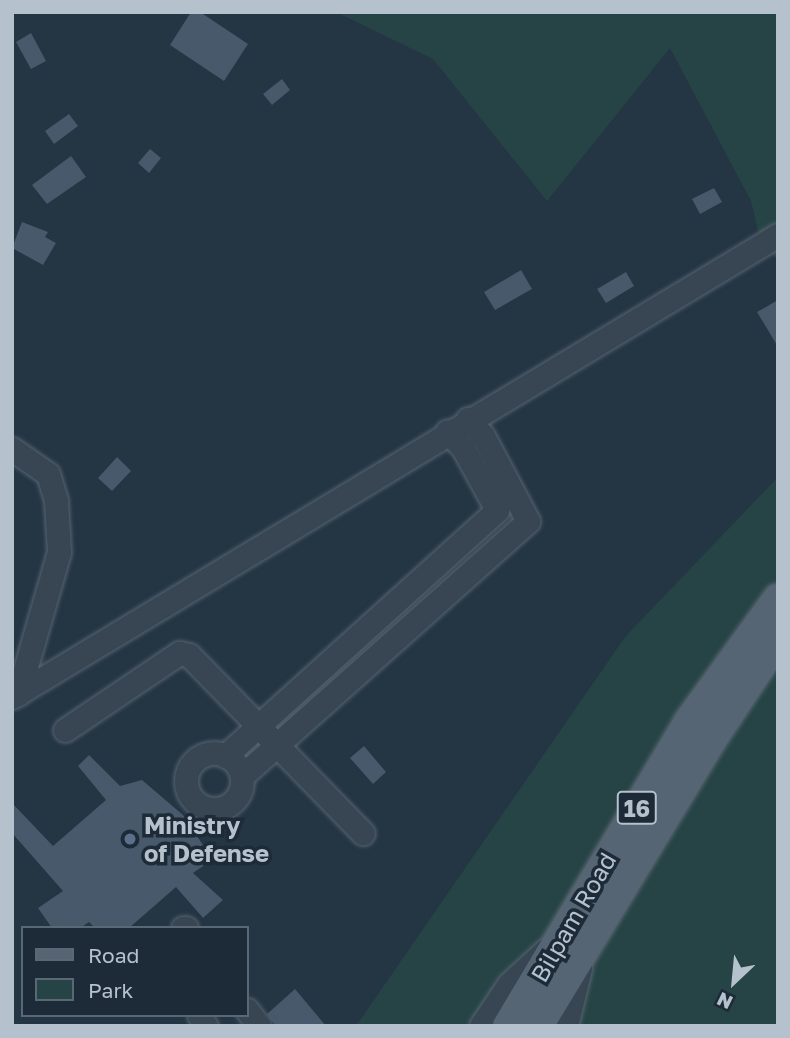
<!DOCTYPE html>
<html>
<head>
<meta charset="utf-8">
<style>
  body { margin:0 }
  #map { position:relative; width:790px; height:1038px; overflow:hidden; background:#243544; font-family:"Golos Text",sans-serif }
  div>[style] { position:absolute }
  .green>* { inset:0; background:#264445 }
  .building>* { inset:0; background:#47596a }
  .roads { filter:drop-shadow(0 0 2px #566470) drop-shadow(0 0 2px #566470) }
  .minor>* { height:23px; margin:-11.5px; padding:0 11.5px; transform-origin:11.5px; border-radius:11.5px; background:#384653 }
  .minor>.ring { margin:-11.5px; padding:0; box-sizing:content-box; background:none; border:23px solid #384653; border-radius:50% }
  .major>* { height:30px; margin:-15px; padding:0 15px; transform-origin:15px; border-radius:15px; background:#566573 }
  .dots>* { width:19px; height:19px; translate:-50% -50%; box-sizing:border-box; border:4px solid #1d2b38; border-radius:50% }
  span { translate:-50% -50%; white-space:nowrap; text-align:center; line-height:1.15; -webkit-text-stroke:7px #1d2b38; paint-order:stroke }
  .shield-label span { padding:2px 5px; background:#1d2b38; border:2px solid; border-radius:5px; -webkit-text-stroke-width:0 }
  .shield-label { font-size:23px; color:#b5c1cd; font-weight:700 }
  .poi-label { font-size:24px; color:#b5c1cd; font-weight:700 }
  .left { translate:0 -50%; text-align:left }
  .street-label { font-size:24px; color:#b5c1cd }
  .frame { position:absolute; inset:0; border:14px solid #b5c1cd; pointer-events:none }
  .legend { position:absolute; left:21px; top:926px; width:228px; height:91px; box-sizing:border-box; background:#1d2b38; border:2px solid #5a6774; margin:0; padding:9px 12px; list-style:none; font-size:21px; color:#b5c1cd }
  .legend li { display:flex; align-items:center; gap:14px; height:35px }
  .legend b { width:35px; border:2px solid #5a6774 }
  .north { position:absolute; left:699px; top:947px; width:70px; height:70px; -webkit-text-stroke:5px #1d2b38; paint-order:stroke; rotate:206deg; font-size:19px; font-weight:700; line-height:28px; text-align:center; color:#b5c1cd }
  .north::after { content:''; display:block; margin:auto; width:24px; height:32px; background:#b5c1cd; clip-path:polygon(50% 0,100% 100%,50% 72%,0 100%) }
</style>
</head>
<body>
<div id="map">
  <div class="green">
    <i style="clip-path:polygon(336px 12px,778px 12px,778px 260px,761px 244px,751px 201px,670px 48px,547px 201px,433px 59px)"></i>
    <i style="clip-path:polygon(778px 477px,778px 1026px,356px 1026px,625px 637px)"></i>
  </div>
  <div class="building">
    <i style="clip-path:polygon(191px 12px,200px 12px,248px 44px,224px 81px,170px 45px)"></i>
    <i style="clip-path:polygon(31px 33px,46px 61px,31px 69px,16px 42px)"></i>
    <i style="clip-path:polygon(282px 79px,290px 90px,272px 105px,263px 94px)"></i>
    <i style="clip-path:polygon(69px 114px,78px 126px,54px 144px,45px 131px)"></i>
    <i style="clip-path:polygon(150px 149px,161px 158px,149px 173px,138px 163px)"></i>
    <i style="clip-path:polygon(71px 156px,86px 177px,47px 204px,32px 185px)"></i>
    <i style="clip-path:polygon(714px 188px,722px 202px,700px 214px,692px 199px)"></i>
    <i style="clip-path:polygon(22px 222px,48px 232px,45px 237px,56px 243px,43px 265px,12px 248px)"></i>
    <i style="clip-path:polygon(521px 270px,532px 289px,495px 310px,484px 292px)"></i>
    <i style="clip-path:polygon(626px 272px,634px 286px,606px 303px,597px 289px)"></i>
    <i style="clip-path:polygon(778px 300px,778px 347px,757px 312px)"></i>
    <i style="clip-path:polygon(117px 457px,131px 471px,112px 491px,98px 478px)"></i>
    <i style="clip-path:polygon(364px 746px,386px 772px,373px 784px,350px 758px)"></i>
    <i style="clip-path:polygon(89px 755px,120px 786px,142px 780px,183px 815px,203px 845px,200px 848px,212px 860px,193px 873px,223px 900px,203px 918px,176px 887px,129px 928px,95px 928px,89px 922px,80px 928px,52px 928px,38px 908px,63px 891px,12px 833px,12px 803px,53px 846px,106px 800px,78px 766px)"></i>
    <i style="clip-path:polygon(295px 989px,326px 1026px,276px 1026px,271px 1020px,267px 1014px)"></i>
  </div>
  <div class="roads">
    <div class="minor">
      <i style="left:12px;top:449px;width:44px;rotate:34.8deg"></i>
      <i style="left:48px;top:474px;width:28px;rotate:73deg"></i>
      <i style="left:56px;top:501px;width:51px;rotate:86.6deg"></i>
      <i style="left:59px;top:552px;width:148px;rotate:106.1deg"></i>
      <i style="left:12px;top:697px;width:895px;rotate:-31.1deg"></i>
      <i style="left:65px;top:730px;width:138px;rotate:-34deg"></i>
      <i style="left:179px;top:653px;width:10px;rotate:11deg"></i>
      <i style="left:189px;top:655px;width:249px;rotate:45.7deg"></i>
      <i class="ring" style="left:186px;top:753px;width:33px;height:33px"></i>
      <i style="left:225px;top:756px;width:367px;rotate:-42.1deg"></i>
      <i style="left:497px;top:510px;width:71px;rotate:-118.7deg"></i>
      <i style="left:463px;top:448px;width:23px;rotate:-133deg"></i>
      <i style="left:242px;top:776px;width:383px;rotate:-41.7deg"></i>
      <i style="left:528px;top:521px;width:96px;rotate:-117.9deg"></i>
      <i style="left:483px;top:436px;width:23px;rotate:-131deg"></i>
      <i style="left:183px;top:928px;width:3px"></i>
      <i style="left:247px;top:1010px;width:20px;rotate:53deg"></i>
      <i style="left:199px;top:1015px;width:13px;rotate:58deg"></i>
      <i style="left:481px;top:1026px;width:50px;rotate:-56.3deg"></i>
      <i style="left:509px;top:984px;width:50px;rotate:-42.6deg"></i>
      <i style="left:566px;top:1026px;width:60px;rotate:-76.4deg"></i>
    </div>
    <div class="major">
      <i style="left:508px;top:1026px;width:354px;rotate:-59.2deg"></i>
      <i style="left:689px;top:722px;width:152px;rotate:-54.1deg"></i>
      <i style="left:538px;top:1026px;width:338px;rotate:-58.8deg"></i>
      <i style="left:713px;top:737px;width:118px;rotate:-56.4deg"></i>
    </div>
  </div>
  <div class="dots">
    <i style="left:130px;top:839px;background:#5c6f8a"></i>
  </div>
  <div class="shield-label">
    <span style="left:637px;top:808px">16</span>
  </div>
  <div class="poi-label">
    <span class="left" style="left:144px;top:839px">Ministry<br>of Defense</span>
  </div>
  <div class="street-label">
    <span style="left:573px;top:917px;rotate:-60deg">Bilpam Road</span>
  </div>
  <div class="frame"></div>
  <ul class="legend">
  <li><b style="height:9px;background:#566573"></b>Road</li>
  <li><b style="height:19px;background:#264445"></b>Park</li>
  </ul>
  <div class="north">N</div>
</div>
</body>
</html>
